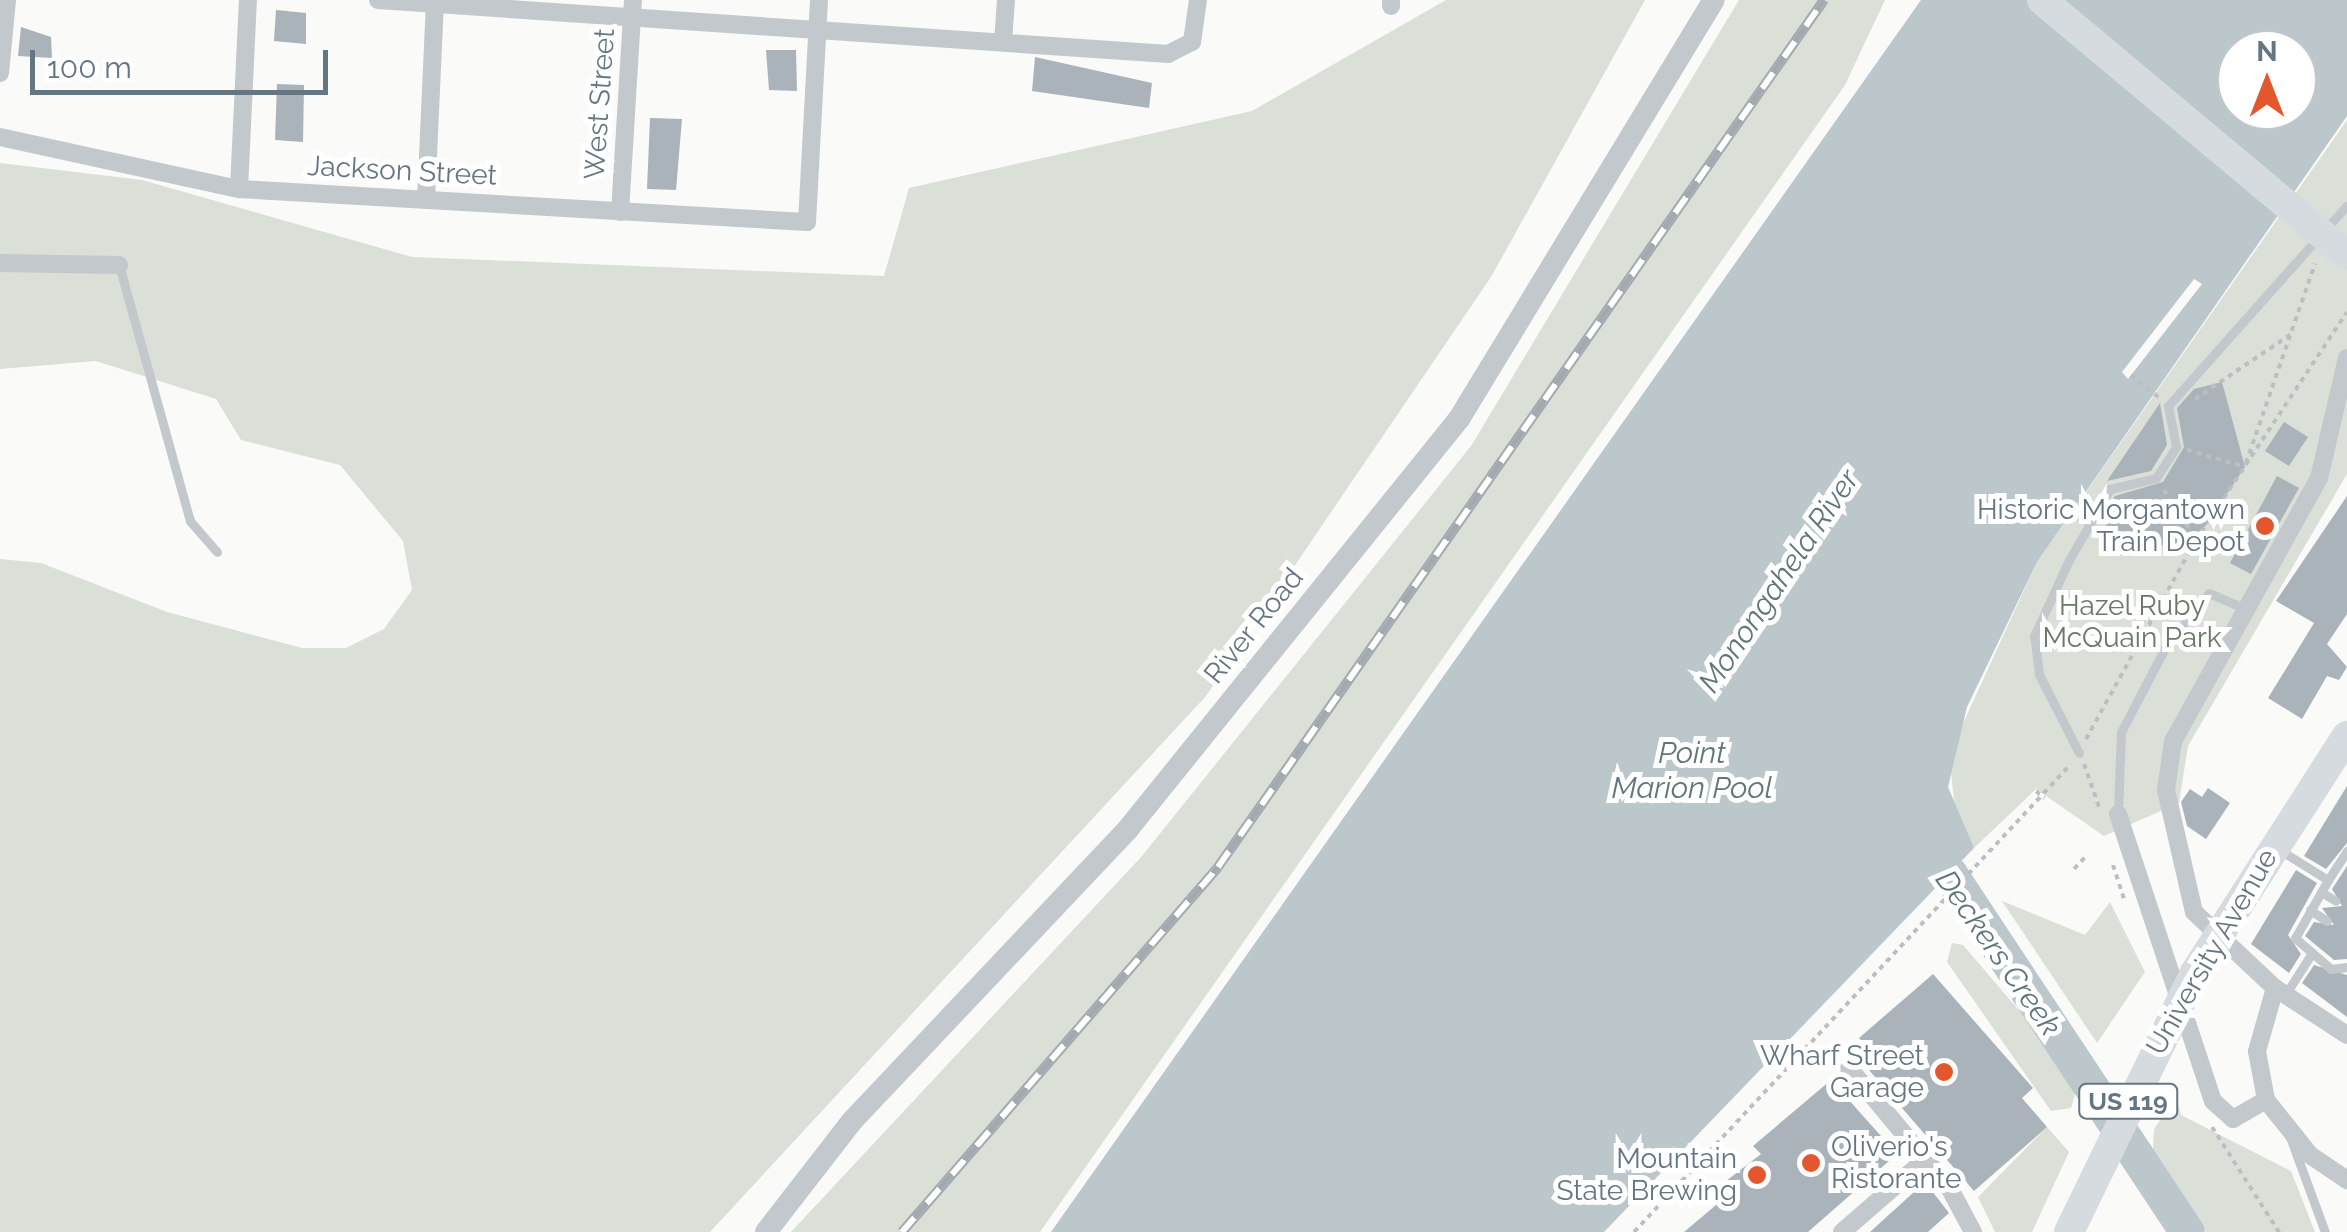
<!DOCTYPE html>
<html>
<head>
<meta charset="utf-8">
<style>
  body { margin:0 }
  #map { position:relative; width:2347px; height:1232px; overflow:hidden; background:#fafaf8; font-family:Raleway,sans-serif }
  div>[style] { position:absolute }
  .green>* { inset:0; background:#dadfd7 }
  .water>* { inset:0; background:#bbc7cb }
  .pier>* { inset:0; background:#fafaf8 }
  .river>* { height:35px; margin:-17.5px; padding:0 17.5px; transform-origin:17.5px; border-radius:17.5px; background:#bbc7cb }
  .building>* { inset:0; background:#aab3b9 }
  .path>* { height:4px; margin-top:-2px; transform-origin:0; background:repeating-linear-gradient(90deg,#bbbfc2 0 5px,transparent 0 10px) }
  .service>* { height:9px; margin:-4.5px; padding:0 4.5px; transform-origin:4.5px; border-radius:4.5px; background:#c3c8cc }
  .minor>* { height:18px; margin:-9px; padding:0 9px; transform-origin:9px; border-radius:9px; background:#c3c8cc }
  .tertiary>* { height:22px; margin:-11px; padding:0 11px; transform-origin:11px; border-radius:11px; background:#c3c8cc }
  .primary>* { height:30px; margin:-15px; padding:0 15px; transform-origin:15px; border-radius:15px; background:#d6dbdf }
  .rail>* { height:10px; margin-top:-5px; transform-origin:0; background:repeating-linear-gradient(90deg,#fff 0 19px,#a2aab0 0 38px); box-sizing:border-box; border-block:2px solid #a2aab0 }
  .dots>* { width:28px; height:28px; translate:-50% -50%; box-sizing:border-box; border:5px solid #fff; border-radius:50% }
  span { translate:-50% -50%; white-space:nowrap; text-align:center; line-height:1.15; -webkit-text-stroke:10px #fff; paint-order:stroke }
  .shield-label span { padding:2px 8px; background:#fff; border:2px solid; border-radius:8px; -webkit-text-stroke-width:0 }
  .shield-label { font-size:25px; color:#657683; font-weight:700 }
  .street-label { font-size:28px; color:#657683 }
  .poi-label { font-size:28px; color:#657683 }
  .right { translate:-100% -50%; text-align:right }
  .left { translate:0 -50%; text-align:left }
  .park-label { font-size:28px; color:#687a64 }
  .water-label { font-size:30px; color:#60757c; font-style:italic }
  .north { position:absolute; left:2217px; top:30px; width:100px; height:100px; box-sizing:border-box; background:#fff; border:2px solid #c1c8cd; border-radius:50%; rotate:0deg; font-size:28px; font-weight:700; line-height:40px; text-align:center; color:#657683 }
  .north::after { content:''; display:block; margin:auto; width:35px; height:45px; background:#e4572e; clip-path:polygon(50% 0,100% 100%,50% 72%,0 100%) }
  .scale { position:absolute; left:30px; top:50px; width:298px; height:45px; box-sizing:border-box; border:5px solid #657683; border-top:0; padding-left:12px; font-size:30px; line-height:35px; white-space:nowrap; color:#657683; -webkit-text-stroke:8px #fff; paint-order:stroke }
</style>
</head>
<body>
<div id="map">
  <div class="green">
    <i style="clip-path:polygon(1446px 0,1645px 0,1491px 277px,1206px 696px,710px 1232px,0 1232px,0 559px,41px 563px,167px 612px,302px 648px,346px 648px,384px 629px,412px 590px,403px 541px,340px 465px,241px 440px,216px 399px,96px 361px,0 369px,0 163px,142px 180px,412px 257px,884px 276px,909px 188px,1252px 111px)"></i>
    <i style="clip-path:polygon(1739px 0,1885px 0,1845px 85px,1040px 1232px,791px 1232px,1142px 856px,1471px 446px)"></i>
    <i style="clip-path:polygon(2347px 120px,2347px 474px,2188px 746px,2179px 803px,2104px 836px,2036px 789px,1974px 848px,1956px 819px,1949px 754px,2037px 562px)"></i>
    <i style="clip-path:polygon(2002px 901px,2085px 935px,2110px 902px,2145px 972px,2097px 1043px)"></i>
    <i style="clip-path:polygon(1952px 943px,1963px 945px,2053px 1050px,2077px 1087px,2071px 1108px,2051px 1111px,1947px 962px)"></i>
    <i style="clip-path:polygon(2176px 1097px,2181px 1115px,2291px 1171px,2315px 1232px,2206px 1232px,2153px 1149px,2154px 1129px)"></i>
    <i style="clip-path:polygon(2047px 1127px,2069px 1152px,2032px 1232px,1995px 1232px,1978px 1197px)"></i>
  </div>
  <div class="water">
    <i style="clip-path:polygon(evenodd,1921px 0,2347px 0,2347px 116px,2037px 562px,1967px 707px,1948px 787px,1974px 848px,1604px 1232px,1051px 1232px,1921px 0,2237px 50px,2297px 50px,2297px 110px,2237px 110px,2237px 50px)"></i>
  </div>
  <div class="pier">
    <i style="clip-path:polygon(2194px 279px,2202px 284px,2128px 379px,2122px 372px)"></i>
  </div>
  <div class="river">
    <i style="left:1915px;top:846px;width:45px;rotate:38.7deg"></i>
    <i style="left:1950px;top:874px;width:429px;rotate:56.5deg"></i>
  </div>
  <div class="building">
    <i style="clip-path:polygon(276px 10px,306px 13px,306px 44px,274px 41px)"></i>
    <i style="clip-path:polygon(21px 27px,51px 37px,52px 58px,18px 56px)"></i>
    <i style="clip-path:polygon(766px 50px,796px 50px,797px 91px,769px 90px)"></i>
    <i style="clip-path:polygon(1035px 57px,1152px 83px,1149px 108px,1032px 91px)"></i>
    <i style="clip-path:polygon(277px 84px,304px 85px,303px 142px,275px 140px)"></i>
    <i style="clip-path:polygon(650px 118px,682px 119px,676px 190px,647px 189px)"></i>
    <i style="clip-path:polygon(2222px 382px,2245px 467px,2196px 540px,2109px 554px,2105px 513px,2115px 496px,2163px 482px,2184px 447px,2177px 408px,2194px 389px)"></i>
    <i style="clip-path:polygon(2160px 403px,2167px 445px,2151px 471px,2107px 481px)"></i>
    <i style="clip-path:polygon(2284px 422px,2308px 437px,2289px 466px,2265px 451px)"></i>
    <i style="clip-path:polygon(2277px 476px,2299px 488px,2251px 574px,2230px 563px)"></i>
    <i style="clip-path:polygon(2347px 496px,2347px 614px,2327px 644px,2347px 667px,2339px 680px,2327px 676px,2302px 719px,2268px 698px,2314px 623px,2276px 601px)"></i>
    <i style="clip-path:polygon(2347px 786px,2347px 843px,2326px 869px,2304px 856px)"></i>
    <i style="clip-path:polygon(2208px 788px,2230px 803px,2206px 839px,2187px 826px,2181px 802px,2190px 789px,2202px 797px)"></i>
    <i style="clip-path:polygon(2347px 866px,2347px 959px,2334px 960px,2305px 936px,2314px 922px,2334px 925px,2322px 908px,2342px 906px,2332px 889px)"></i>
    <i style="clip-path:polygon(2296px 870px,2317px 883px,2288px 935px,2301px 954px,2289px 973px,2251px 944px)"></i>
    <i style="clip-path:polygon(2314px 965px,2347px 975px,2347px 1017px,2302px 983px)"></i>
    <i style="clip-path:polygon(1933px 974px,2033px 1088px,2022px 1098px,2047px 1127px,1974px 1191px,1856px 1055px,1866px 1046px,1859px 1038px)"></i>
    <i style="clip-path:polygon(1831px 1080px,1897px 1154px,1808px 1232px,1684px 1232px,1716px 1205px,1708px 1195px,1761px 1154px,1753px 1146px)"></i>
    <i style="clip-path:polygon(1925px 1182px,1949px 1213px,1928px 1232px,1870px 1232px)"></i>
  </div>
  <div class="path">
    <i style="left:2131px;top:375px;width:35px;rotate:39deg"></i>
    <i style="left:2195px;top:399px;width:115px;rotate:-34deg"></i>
    <i style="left:2187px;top:450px;width:60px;rotate:16.3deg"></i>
    <i style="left:2246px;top:463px;width:211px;rotate:-70.9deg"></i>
    <i style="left:2164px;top:490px;width:59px;rotate:57.4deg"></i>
    <i style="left:2086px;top:739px;width:227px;rotate:-61.1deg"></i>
    <i style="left:2196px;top:540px;width:273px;rotate:-56.5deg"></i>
    <i style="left:2084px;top:764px;width:46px;rotate:70.8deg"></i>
    <i style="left:2036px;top:791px;width:11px;rotate:41deg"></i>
    <i style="left:2113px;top:865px;width:35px;rotate:72deg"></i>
    <i style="left:2074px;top:869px;width:19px;rotate:-47deg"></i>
    <i style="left:2212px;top:1127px;width:125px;rotate:57.5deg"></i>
    <i style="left:1634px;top:1232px;width:640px;rotate:-46.96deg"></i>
  </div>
  <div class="service">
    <i style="left:119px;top:265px;width:266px;rotate:74.5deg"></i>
    <i style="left:190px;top:521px;width:41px;rotate:48.9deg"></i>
    <i style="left:2079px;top:753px;width:89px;rotate:-116.9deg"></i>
    <i style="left:2039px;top:674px;width:38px;rotate:-97deg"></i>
    <i style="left:2034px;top:636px;width:84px;rotate:-65.3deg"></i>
    <i style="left:2069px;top:560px;width:82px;rotate:-60deg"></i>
    <i style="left:2110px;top:489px;width:47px;rotate:-13.4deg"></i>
    <i style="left:2156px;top:478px;width:37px;rotate:-57deg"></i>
    <i style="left:2176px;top:447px;width:42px;rotate:-101deg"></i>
    <i style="left:2168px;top:406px;width:269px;rotate:-48.3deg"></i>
    <i style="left:2118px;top:813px;width:81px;rotate:-87.9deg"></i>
    <i style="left:2121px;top:732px;width:95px;rotate:-62.4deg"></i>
    <i style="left:2165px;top:648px;width:70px;rotate:-51.3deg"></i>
    <i style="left:2209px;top:593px;width:40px;rotate:23.4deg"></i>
    <i style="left:2280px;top:850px;width:57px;rotate:32deg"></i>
    <i style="left:2328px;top:880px;width:35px;rotate:-57deg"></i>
    <i style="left:2328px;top:880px;width:67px;rotate:119.6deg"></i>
    <i style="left:2295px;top:938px;width:48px;rotate:40.7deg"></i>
    <i style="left:2331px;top:969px;width:16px;rotate:-7deg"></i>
    <i style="left:2321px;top:892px;width:17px;rotate:31deg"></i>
    <i style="left:2310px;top:910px;width:20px;rotate:33deg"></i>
    <i style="left:2285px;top:995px;width:46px;rotate:-57.3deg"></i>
    <i style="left:2290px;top:1137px;width:101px;rotate:69.8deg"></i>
  </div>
  <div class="minor">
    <i style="left:378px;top:0;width:792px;rotate:3.91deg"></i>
    <i style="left:1168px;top:54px;width:27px;rotate:-27deg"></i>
    <i style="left:1192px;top:42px;width:42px;rotate:-81.9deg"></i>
    <i style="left:1391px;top:6px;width:6px;rotate:-90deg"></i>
    <i style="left:1003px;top:42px;width:42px;rotate:-85.9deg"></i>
    <i style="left:0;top:73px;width:73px;rotate:-84.5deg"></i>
    <i style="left:0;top:137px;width:245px;rotate:12.3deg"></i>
    <i style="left:239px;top:189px;width:569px;rotate:3.33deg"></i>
    <i style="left:807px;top:222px;width:222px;rotate:-86.9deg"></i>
    <i style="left:239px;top:189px;width:189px;rotate:-87.3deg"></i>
    <i style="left:426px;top:200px;width:200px;rotate:-87.4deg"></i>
    <i style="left:620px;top:212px;width:212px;rotate:-86.5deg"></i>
    <i style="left:0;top:263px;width:119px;rotate:1deg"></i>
    <i style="left:2347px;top:358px;width:123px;rotate:103.1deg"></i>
    <i style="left:2319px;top:478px;width:301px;rotate:119deg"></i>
    <i style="left:2173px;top:741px;width:49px;rotate:98.1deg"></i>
    <i style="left:2166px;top:790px;width:125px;rotate:77.1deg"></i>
    <i style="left:2194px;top:912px;width:111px;rotate:43.2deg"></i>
    <i style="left:2275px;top:988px;width:86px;rotate:33.1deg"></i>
    <i style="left:2118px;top:814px;width:302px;rotate:71.7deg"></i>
    <i style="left:2213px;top:1101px;width:27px;rotate:42deg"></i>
    <i style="left:2233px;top:1119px;width:38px;rotate:-30deg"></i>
    <i style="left:2275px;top:988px;width:66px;rotate:105.9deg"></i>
    <i style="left:2257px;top:1051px;width:50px;rotate:79.6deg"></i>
    <i style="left:2266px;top:1100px;width:70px;rotate:51.3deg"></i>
    <i style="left:2310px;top:1155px;width:45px;rotate:34deg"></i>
    <i style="left:1849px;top:1068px;width:158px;rotate:50.1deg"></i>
    <i style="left:1950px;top:1189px;width:49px;rotate:61.9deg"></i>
    <i style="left:1842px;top:1232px;width:111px;rotate:-41deg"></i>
  </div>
  <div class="tertiary">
    <i style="left:766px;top:1232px;width:142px;rotate:-52.2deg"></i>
    <i style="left:853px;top:1120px;width:400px;rotate:-46.6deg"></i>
    <i style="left:1128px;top:829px;width:527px;rotate:-51.09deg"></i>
    <i style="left:1459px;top:419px;width:490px;rotate:-58.7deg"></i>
  </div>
  <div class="primary">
    <i style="left:2042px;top:0;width:398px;rotate:39.9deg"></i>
    <i style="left:2069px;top:1232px;width:287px;rotate:-64.1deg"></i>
    <i style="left:2194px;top:974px;width:283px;rotate:-57.3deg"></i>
  </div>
  <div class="rail">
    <i style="left:902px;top:1232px;width:483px;rotate:-49.1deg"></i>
    <i style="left:1218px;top:867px;width:1058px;rotate:-55.05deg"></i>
  </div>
  <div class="dots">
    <i style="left:2265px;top:526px;background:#e4572e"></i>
    <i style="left:1944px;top:1072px;background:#e4572e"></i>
    <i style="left:1811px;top:1163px;background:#e4572e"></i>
    <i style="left:1757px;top:1175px;background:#e4572e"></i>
  </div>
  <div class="shield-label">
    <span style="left:2128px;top:1101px">US 119</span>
  </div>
  <div class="street-label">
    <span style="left:600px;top:104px;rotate:-86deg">West Street</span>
    <span style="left:402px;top:171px;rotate:3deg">Jackson Street</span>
    <span style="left:1254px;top:626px;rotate:-51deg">River Road</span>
    <span style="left:2212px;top:952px;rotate:-60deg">University Avenue</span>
  </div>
  <div class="poi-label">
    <span class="right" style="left:2245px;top:526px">Historic Morgantown<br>Train Depot</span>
    <span class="right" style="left:1924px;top:1072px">Wharf Street<br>Garage</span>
    <span class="left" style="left:1831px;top:1163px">Oliverio's<br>Ristorante</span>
    <span class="right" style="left:1737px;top:1175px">Mountain<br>State Brewing</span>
  </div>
  <div class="park-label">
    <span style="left:2132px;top:622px">Hazel Ruby<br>McQuain Park</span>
  </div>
  <div class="water-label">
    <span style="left:1779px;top:581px;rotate:-56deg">Monongahela River</span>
    <span style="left:1692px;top:770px">Point<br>Marion Pool</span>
    <span style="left:1998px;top:953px;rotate:55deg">Deckers Creek</span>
  </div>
  <div class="north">N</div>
  <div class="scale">100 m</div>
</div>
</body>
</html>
